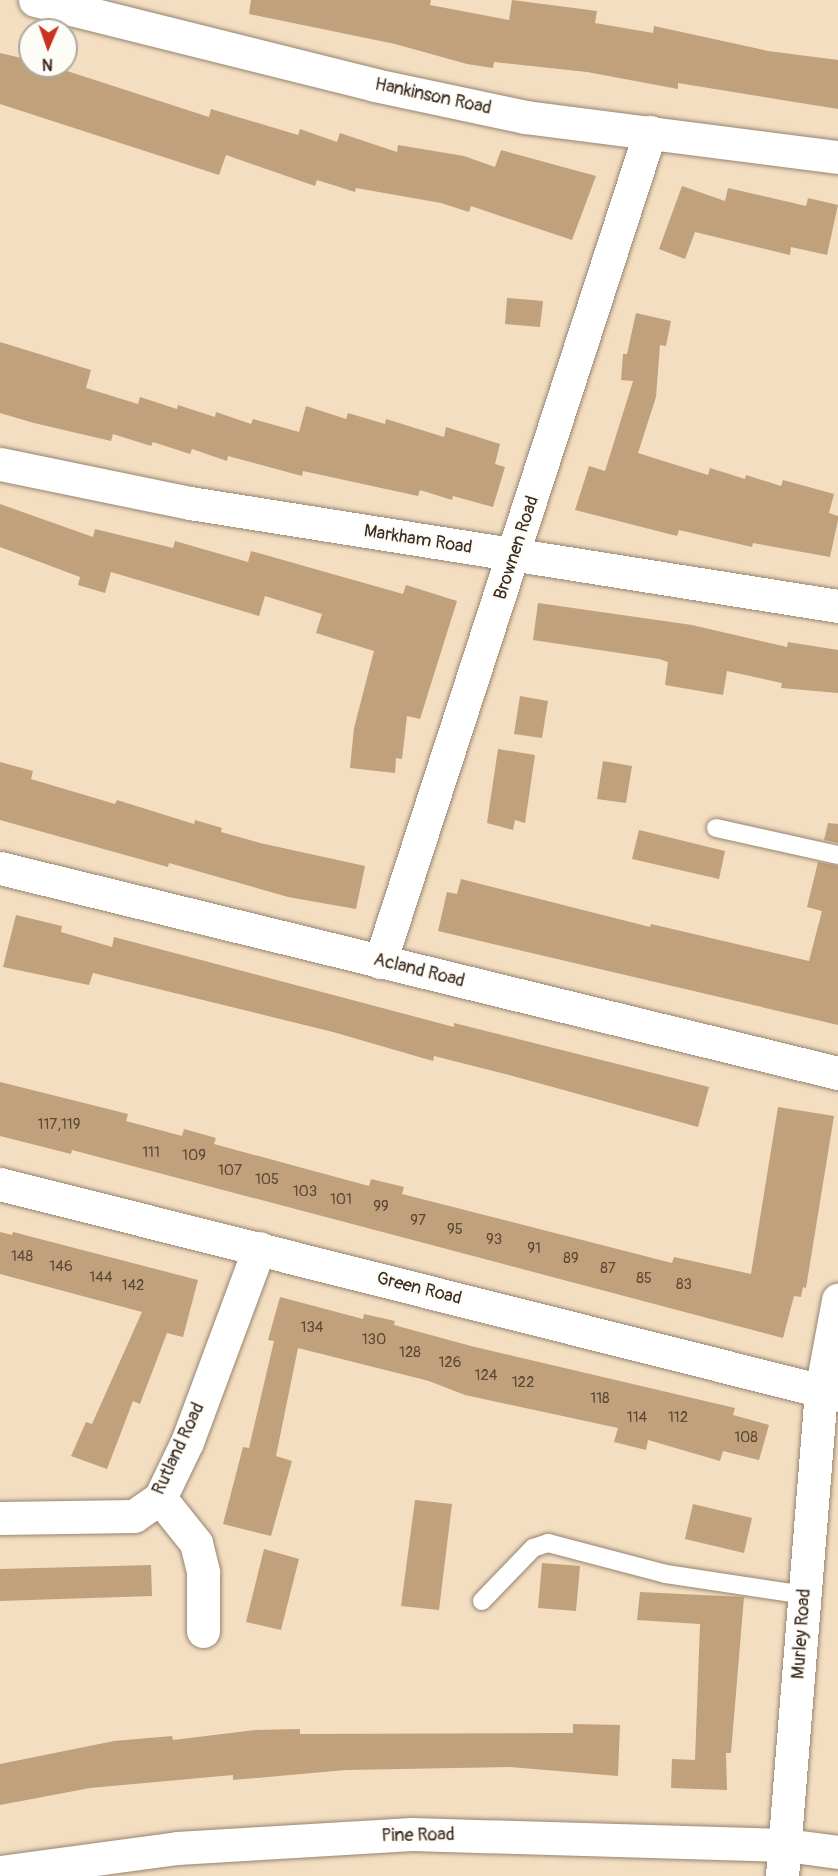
<!DOCTYPE html>
<html>
<head>
<meta charset="utf-8">
<style>
  body { margin:0 }
  #map { position:relative; width:838px; height:1876px; overflow:hidden; background:#f3dec1; font-family:Pangolin,sans-serif }
  div>[style] { position:absolute }
  .building>* { inset:0; background:#c0a17b }
  .roads { filter:drop-shadow(0 0 2px #978470) drop-shadow(0 0 2px #978470) }
  .lane>* { height:18px; margin:-9px; padding:0 9px; transform-origin:9px; border-radius:9px; background:#fff }
  .street>* { height:33px; margin:-16.5px; padding:0 16.5px; transform-origin:16.5px; border-radius:16.5px; background:#fff }
  span { translate:-50% -50%; white-space:nowrap; text-align:center; line-height:1.15; -webkit-text-stroke:4.5px #fdfcf7; paint-order:stroke }
  .number-label { font-size:15px; color:#5c4835 }
  .number-label span { -webkit-text-stroke-width:0 }
  .street-label { font-size:18px; color:#3b2a1e }
  .north { position:absolute; left:18px; top:18px; width:60px; height:60px; box-sizing:border-box; background:#fdfcf7; border:2px solid #afa8a0; border-radius:50%; rotate:182deg; font-size:16px; font-weight:700; line-height:24px; text-align:center; color:#3b2a1e }
  .north::after { content:''; display:block; margin:auto; width:21px; height:27px; background:#c8321e; clip-path:polygon(50% 0,100% 100%,50% 72%,0 100%) }
</style>
</head>
<body>
<div id="map">
  <div class="building">
    <i style="clip-path:polygon(251px 0,431px 0,430px 5px,509px 20px,512px 0,597px 11px,595px 23px,653px 33px,654px 26px,768px 51px,838px 60px,838px 109px,678px 83px,678px 89px,587px 72px,494px 62px,493px 68px,467px 64px,395px 44px,249px 14px)"></i>
    <i style="clip-path:polygon(0 53px,30px 60px,30px 66px,64px 70px,209px 117px,211px 109px,298px 135px,300px 129px,337px 142px,340px 133px,397px 152px,398px 145px,464px 156px,495px 167px,501px 150px,596px 176px,572px 240px,471px 206px,469px 212px,441px 203px,356px 188px,355px 192px,317px 180px,315px 186px,226px 155px,219px 175px,0 104px)"></i>
    <i style="clip-path:polygon(682px 186px,725px 201px,728px 188px,806px 206px,808px 198px,838px 205px,827px 255px,791px 247px,790px 255px,695px 232px,685px 259px,659px 249px)"></i>
    <i style="clip-path:polygon(507px 298px,543px 301px,540px 327px,505px 324px)"></i>
    <i style="clip-path:polygon(636px 313px,671px 321px,666px 346px,660px 345px,656px 397px,638px 453px,708px 475px,710px 468px,745px 479px,746px 475px,781px 486px,783px 480px,834px 494px,829px 513px,838px 516px,838px 520px,830px 557px,753px 543px,752px 547px,679px 530px,677px 536px,575px 510px,589px 466px,605px 471px,633px 381px,621px 380px,623px 354px,627px 354px)"></i>
    <i style="clip-path:polygon(0 342px,91px 370px,86px 388px,138px 404px,140px 397px,177px 409px,178px 405px,215px 417px,216px 412px,251px 424px,253px 419px,299px 432px,306px 406px,346px 419px,348px 413px,385px 424px,386px 419px,444px 437px,446px 427px,500px 444px,495px 464px,505px 467px,493px 507px,453px 496px,452px 500px,420px 490px,418px 496px,303px 471px,302px 476px,228px 456px,227px 461px,192px 449px,190px 454px,153px 442px,151px 446px,113px 434px,111px 441px,34px 423px,0 413px)"></i>
    <i style="clip-path:polygon(0 504px,93px 537px,95px 529px,173px 548px,175px 541px,248px 562px,251px 551px,403px 594px,406px 585px,457px 601px,420px 719px,407px 716px,402px 759px,396px 758px,395px 773px,350px 768px,354px 728px,374px 651px,316px 633px,322px 614px,265px 596px,259px 616px,111px 572px,105px 593px,78px 585px,80px 577px,0 547px)"></i>
    <i style="clip-path:polygon(538px 603px,692px 625px,787px 647px,788px 642px,838px 650px,838px 693px,781px 688px,782px 683px,727px 671px,723px 695px,665px 685px,668px 662px,659px 659px,533px 640px)"></i>
    <i style="clip-path:polygon(520px 696px,548px 701px,542px 738px,514px 734px)"></i>
    <i style="clip-path:polygon(498px 749px,535px 755px,525px 823px,515px 820px,513px 830px,487px 823px)"></i>
    <i style="clip-path:polygon(603px 761px,632px 766px,626px 803px,597px 799px)"></i>
    <i style="clip-path:polygon(0 762px,33px 771px,31px 779px,115px 804px,117px 800px,194px 824px,195px 820px,222px 828px,221px 832px,260px 843px,365px 866px,356px 909px,288px 897px,169px 863px,168px 867px,0 820px)"></i>
    <i style="clip-path:polygon(828px 823px,838px 824px,838px 843px,824px 840px)"></i>
    <i style="clip-path:polygon(639px 830px,725px 851px,719px 879px,632px 859px)"></i>
    <i style="clip-path:polygon(818px 862px,838px 866px,838px 1025px,438px 931px,447px 892px,457px 894px,461px 879px,650px 927px,651px 924px,809px 961px,822px 911px,807px 907px)"></i>
    <i style="clip-path:polygon(16px 915px,62px 926px,61px 932px,112px 947px,114px 937px,454px 1027px,454px 1023px,709px 1087px,698px 1127px,509px 1075px,434px 1056px,433px 1061px,333px 1032px,93px 973px,89px 985px,3px 967px)"></i>
    <i style="clip-path:polygon(0 1082px,128px 1114px,126px 1121px,182px 1136px,184px 1129px,216px 1138px,214px 1144px,369px 1186px,371px 1179px,404px 1187px,402px 1194px,672px 1263px,674px 1257px,751px 1274px,778px 1107px,834px 1116px,806px 1288px,803px 1287px,801px 1297px,794px 1296px,783px 1338px,72px 1150px,71px 1154px,0 1136px)"></i>
    <i style="clip-path:polygon(0 1232px,12px 1235px,13px 1232px,198px 1280px,183px 1337px,167px 1333px,140px 1404px,133px 1401px,107px 1469px,71px 1456px,86px 1422px,92px 1424px,142px 1312px,0 1274px)"></i>
    <i style="clip-path:polygon(280px 1297px,363px 1319px,364px 1314px,395px 1321px,394px 1325px,471px 1346px,735px 1408px,733px 1415px,769px 1425px,759px 1460px,723px 1451px,720px 1461px,648px 1440px,646px 1450px,614px 1442px,618px 1428px,465px 1395px,429px 1381px,298px 1348px,276px 1456px,292px 1461px,271px 1536px,223px 1524px,243px 1447px,249px 1448px,274px 1341px,268px 1340px)"></i>
    <i style="clip-path:polygon(415px 1500px,452px 1504px,439px 1610px,401px 1606px)"></i>
    <i style="clip-path:polygon(693px 1504px,752px 1518px,744px 1553px,685px 1539px)"></i>
    <i style="clip-path:polygon(264px 1549px,299px 1559px,281px 1630px,246px 1622px)"></i>
    <i style="clip-path:polygon(542px 1563px,580px 1566px,576px 1611px,538px 1608px)"></i>
    <i style="clip-path:polygon(151px 1565px,152px 1596px,0 1601px,0 1569px)"></i>
    <i style="clip-path:polygon(640px 1592px,744px 1597px,731px 1753px,726px 1753px,727px 1790px,671px 1788px,672px 1759px,695px 1760px,700px 1624px,637px 1620px)"></i>
    <i style="clip-path:polygon(573px 1724px,620px 1725px,618px 1776px,510px 1767px,346px 1770px,233px 1780px,233px 1775px,90px 1788px,0 1805px,0 1764px,114px 1741px,172px 1736px,173px 1740px,255px 1730px,300px 1729px,300px 1734px,573px 1733px)"></i>
  </div>
  <div class="roads">
    <div class="lane">
      <i style="left:716px;top:828px;width:125px;rotate:12.5deg"></i>
      <i style="left:482px;top:1601px;width:74px;rotate:-46.1deg"></i>
      <i style="left:533px;top:1548px;width:16px;rotate:-18deg"></i>
      <i style="left:548px;top:1543px;width:122px;rotate:14.7deg"></i>
      <i style="left:666px;top:1574px;width:141px;rotate:8.6deg"></i>
    </div>
    <div class="street">
      <i style="left:35px;top:0;width:350px;rotate:14deg"></i>
      <i style="left:375px;top:85px;width:153px;rotate:12deg"></i>
      <i style="left:525px;top:117px;width:316px;rotate:7.3deg"></i>
      <i style="left:0;top:464px;width:194px;rotate:11.6deg"></i>
      <i style="left:190px;top:503px;width:656px;rotate:9.03deg"></i>
      <i style="left:0;top:868px;width:863px;rotate:13.75deg"></i>
      <i style="left:380px;top:962px;width:873px;rotate:-71.98deg"></i>
      <i style="left:0;top:1184px;width:864px;rotate:14.13deg"></i>
      <i style="left:160px;top:1498px;width:58px;rotate:51.3deg"></i>
      <i style="left:196px;top:1543px;width:30px;rotate:76deg"></i>
      <i style="left:203px;top:1572px;width:59px;rotate:90deg"></i>
      <i style="left:0;top:1518px;width:134px;rotate:-0.9deg"></i>
      <i style="left:134px;top:1516px;width:32px;rotate:-35deg"></i>
      <i style="left:160px;top:1498px;width:62px;rotate:-64.3deg"></i>
      <i style="left:187px;top:1442px;width:207px;rotate:-69.6deg"></i>
      <i style="left:0;top:1872px;width:179px;rotate:-7.7deg"></i>
      <i style="left:177px;top:1848px;width:235px;rotate:-3.4deg"></i>
      <i style="left:412px;top:1834px;width:374px;rotate:1.7deg"></i>
      <i style="left:786px;top:1845px;width:52px;rotate:7.7deg"></i>
      <i style="left:782px;top:1876px;width:487px;rotate:-85.4deg"></i>
      <i style="left:821px;top:1391px;width:93px;rotate:-79.4deg"></i>
    </div>
  </div>
  <div class="number-label">
    <span style="left:59px;top:1125px">117,119</span>
    <span style="left:151px;top:1153px">111</span>
    <span style="left:194px;top:1156px">109</span>
    <span style="left:230px;top:1171px">107</span>
    <span style="left:267px;top:1180px">105</span>
    <span style="left:305px;top:1192px">103</span>
    <span style="left:341px;top:1200px">101</span>
    <span style="left:381px;top:1207px">99</span>
    <span style="left:418px;top:1221px">97</span>
    <span style="left:455px;top:1230px">95</span>
    <span style="left:494px;top:1240px">93</span>
    <span style="left:534px;top:1249px">91</span>
    <span style="left:22px;top:1257px">148</span>
    <span style="left:571px;top:1259px">89</span>
    <span style="left:61px;top:1267px">146</span>
    <span style="left:608px;top:1269px">87</span>
    <span style="left:101px;top:1278px">144</span>
    <span style="left:644px;top:1279px">85</span>
    <span style="left:684px;top:1285px">83</span>
    <span style="left:133px;top:1286px">142</span>
    <span style="left:312px;top:1328px">134</span>
    <span style="left:374px;top:1340px">130</span>
    <span style="left:410px;top:1353px">128</span>
    <span style="left:450px;top:1363px">126</span>
    <span style="left:486px;top:1376px">124</span>
    <span style="left:523px;top:1383px">122</span>
    <span style="left:600px;top:1399px">118</span>
    <span style="left:637px;top:1418px">114</span>
    <span style="left:678px;top:1418px">112</span>
    <span style="left:746px;top:1438px">108</span>
  </div>
  <div class="street-label">
    <span style="left:433px;top:97px;rotate:12deg">Hankinson Road</span>
    <span style="left:418px;top:540px;rotate:9deg">Markham Road</span>
    <span style="left:517px;top:548px;rotate:-72deg">Brownen Road</span>
    <span style="left:419px;top:971px;rotate:14deg">Acland Road</span>
    <span style="left:419px;top:1289px;rotate:14deg">Green Road</span>
    <span style="left:179px;top:1449px;rotate:-65deg">Rutland Road</span>
    <span style="left:802px;top:1634px;rotate:-86deg">Murley Road</span>
    <span style="left:418px;top:1836px;rotate:-1deg">Pine Road</span>
  </div>
  <div class="north">N</div>
</div>
</body>
</html>
